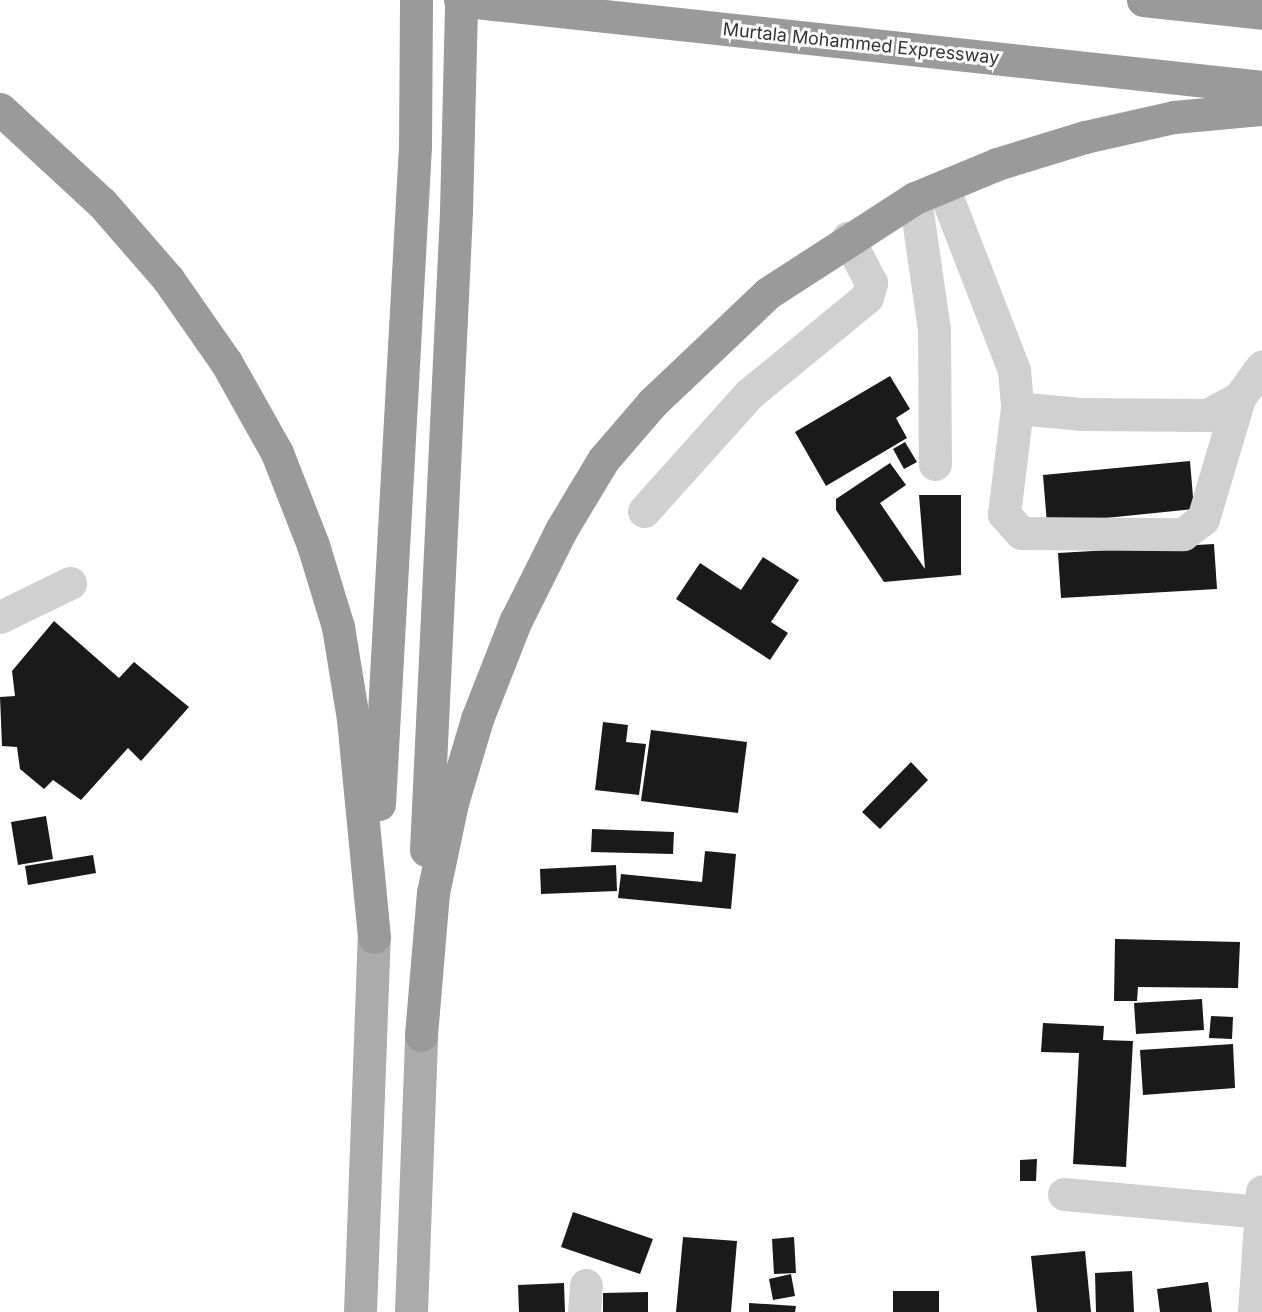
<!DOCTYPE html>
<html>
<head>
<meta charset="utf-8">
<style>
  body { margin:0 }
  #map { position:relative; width:1262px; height:1312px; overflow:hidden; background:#fff; font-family:Inter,sans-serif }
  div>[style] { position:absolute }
  .building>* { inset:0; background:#1a1a1a }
  .minor>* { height:33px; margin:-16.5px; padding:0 16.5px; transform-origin:16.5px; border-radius:16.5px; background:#d0d0d0 }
  .major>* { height:33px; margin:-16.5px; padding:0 16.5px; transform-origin:16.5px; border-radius:16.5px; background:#ababab }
  .highway>* { height:33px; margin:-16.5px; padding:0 16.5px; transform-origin:16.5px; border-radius:16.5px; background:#9a9a9a }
  .highway-bridge>* { height:33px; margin:-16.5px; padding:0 16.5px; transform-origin:16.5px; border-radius:16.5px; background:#9a9a9a }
  span { translate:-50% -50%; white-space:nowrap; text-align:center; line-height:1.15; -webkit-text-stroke:6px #fff; paint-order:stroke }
  .street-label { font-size:18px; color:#333 }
</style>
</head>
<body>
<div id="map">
  <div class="building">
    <i style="clip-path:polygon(890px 376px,910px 409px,896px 418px,907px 438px,826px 486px,795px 432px)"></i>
    <i style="clip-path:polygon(905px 442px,917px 462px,904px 469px,893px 449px)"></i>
    <i style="clip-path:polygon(1190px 461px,1194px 509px,1047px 524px,1043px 475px)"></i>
    <i style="clip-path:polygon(890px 463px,906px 485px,880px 503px,925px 569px,919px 495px,961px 495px,961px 575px,884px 582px,836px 510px,836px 499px)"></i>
    <i style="clip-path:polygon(1214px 544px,1217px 589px,1061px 598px,1058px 553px)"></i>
    <i style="clip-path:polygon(763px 557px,799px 580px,771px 622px,788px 633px,770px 660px,676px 599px,700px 563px,741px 590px)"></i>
    <i style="clip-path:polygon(54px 621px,119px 678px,134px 662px,189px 707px,141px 761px,128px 748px,81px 800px,53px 780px,44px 789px,20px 769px,17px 747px,2px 746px,0 697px,15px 696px,12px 671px)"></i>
    <i style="clip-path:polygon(603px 722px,628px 725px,626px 742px,646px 744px,639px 795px,595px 790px)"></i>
    <i style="clip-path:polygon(651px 730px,747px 742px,738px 813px,641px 801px)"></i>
    <i style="clip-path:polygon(911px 762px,928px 780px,880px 829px,862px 812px)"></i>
    <i style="clip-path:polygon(46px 816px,53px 859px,18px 865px,11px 822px)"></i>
    <i style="clip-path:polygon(592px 829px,674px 832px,673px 854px,591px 852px)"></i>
    <i style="clip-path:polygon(705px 851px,736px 854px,731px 909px,618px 898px,621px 874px,702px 882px)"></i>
    <i style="clip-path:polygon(93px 855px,96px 873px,28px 885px,25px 866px)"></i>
    <i style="clip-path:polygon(616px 865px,617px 891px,541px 894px,540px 869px)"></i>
    <i style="clip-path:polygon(1115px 939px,1240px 942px,1238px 988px,1138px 987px,1137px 1001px,1114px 1001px)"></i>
    <i style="clip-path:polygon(1202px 999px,1204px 1030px,1136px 1034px,1134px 1003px)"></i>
    <i style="clip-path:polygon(1211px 1016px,1233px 1017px,1232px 1039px,1209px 1038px)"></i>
    <i style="clip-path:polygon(1043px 1023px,1104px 1026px,1103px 1040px,1133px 1041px,1126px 1167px,1073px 1164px,1079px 1053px,1041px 1052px)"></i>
    <i style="clip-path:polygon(1233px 1044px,1235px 1088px,1143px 1095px,1140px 1050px)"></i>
    <i style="clip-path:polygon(1037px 1159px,1036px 1181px,1020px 1181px,1020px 1160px)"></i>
    <i style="clip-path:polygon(573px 1212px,653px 1239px,640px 1274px,561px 1247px)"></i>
    <i style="clip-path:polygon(683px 1237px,737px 1241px,731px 1312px,676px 1312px)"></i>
    <i style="clip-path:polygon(794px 1237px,796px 1273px,774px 1274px,772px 1239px)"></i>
    <i style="clip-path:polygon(1085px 1251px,1091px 1312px,1037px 1312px,1031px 1256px)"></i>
    <i style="clip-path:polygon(1132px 1271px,1134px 1312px,1096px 1312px,1095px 1273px)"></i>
    <i style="clip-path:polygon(791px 1274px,795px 1296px,773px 1300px,769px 1279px)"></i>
    <i style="clip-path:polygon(1208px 1282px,1212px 1312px,1160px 1312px,1157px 1289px)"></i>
    <i style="clip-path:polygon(564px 1283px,565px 1312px,519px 1312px,518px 1285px)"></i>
    <i style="clip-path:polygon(893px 1291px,939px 1291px,939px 1312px,893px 1312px)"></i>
    <i style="clip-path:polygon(648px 1292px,648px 1312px,603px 1312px,603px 1293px)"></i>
    <i style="clip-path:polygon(749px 1303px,796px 1306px,795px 1312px,749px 1312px)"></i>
  </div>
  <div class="minor">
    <i style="left:943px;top:187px;width:196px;rotate:68.8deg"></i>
    <i style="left:1014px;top:370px;width:38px;rotate:85deg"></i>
    <i style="left:1017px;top:408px;width:63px;rotate:5.4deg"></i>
    <i style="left:1080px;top:414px;width:127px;rotate:0.5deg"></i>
    <i style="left:1207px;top:415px;width:36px;rotate:-28deg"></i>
    <i style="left:1239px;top:398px;width:39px;rotate:-54deg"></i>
    <i style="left:915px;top:198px;width:133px;rotate:81.8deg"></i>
    <i style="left:934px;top:330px;width:134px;rotate:89.6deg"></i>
    <i style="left:1017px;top:408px;width:107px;rotate:97deg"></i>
    <i style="left:1004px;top:514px;width:25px;rotate:48deg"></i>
    <i style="left:1021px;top:533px;width:162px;rotate:0.4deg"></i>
    <i style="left:1183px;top:534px;width:25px;rotate:-37deg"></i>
    <i style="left:1203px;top:519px;width:126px;rotate:-73.4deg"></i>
    <i style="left:644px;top:511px;width:157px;rotate:-48.1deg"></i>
    <i style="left:749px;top:394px;width:153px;rotate:-39.4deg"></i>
    <i style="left:867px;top:297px;width:15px;rotate:-74deg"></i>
    <i style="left:871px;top:283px;width:51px;rotate:-117.1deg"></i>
    <i style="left:0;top:617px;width:78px;rotate:-25.9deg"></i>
    <i style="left:1064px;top:1194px;width:199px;rotate:5.2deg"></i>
    <i style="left:584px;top:1312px;width:27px;rotate:-86deg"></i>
    <i style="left:1254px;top:1312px;width:121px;rotate:-86.2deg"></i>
  </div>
  <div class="major">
    <i style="left:360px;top:1312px;width:375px;rotate:-87.9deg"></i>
    <i style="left:411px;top:1312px;width:277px;rotate:-87.9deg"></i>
  </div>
  <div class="highway">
    <i style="left:1143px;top:0;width:120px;rotate:6.2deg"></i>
    <i style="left:494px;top:4px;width:772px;rotate:6.17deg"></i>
    <i style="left:0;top:109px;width:139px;rotate:42.7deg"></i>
    <i style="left:102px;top:203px;width:101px;rotate:49deg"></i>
    <i style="left:168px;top:279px;width:101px;rotate:55.1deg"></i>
    <i style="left:226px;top:362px;width:104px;rotate:60.7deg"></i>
    <i style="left:277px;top:453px;width:99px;rotate:68.6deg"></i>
    <i style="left:313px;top:545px;width:86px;rotate:73deg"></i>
    <i style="left:338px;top:627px;width:93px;rotate:80.7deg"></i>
    <i style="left:353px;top:719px;width:219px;rotate:84.5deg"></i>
    <i style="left:379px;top:804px;width:659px;rotate:-86.87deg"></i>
    <i style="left:415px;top:146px;width:146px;rotate:-89.6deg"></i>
    <i style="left:426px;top:850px;width:640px;rotate:-87.31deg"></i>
    <i style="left:456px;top:211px;width:211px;rotate:-88.6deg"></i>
    <i style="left:421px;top:1035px;width:143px;rotate:-85.2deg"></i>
    <i style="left:433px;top:893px;width:92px;rotate:-78.1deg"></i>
    <i style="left:452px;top:803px;width:88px;rotate:-73.4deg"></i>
    <i style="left:477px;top:719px;width:104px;rotate:-68.6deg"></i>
    <i style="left:515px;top:622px;width:103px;rotate:-63.4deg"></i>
    <i style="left:561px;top:530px;width:82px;rotate:-59deg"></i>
    <i style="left:603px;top:460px;width:75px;rotate:-49.3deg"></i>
    <i style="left:652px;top:403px;width:160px;rotate:-43.5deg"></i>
    <i style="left:768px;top:293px;width:175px;rotate:-32.9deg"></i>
    <i style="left:915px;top:198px;width:89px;rotate:-22.5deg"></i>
    <i style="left:997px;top:164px;width:92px;rotate:-17.1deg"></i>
    <i style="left:1085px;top:137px;width:91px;rotate:-12.7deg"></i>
    <i style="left:1174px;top:117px;width:88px;rotate:-5.2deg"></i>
  </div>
  <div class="highway-bridge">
    <i style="left:460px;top:0;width:34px;rotate:7deg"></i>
  </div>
  <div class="street-label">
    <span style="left:861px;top:44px;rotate:6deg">Murtala Mohammed Expressway</span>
  </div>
</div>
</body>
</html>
